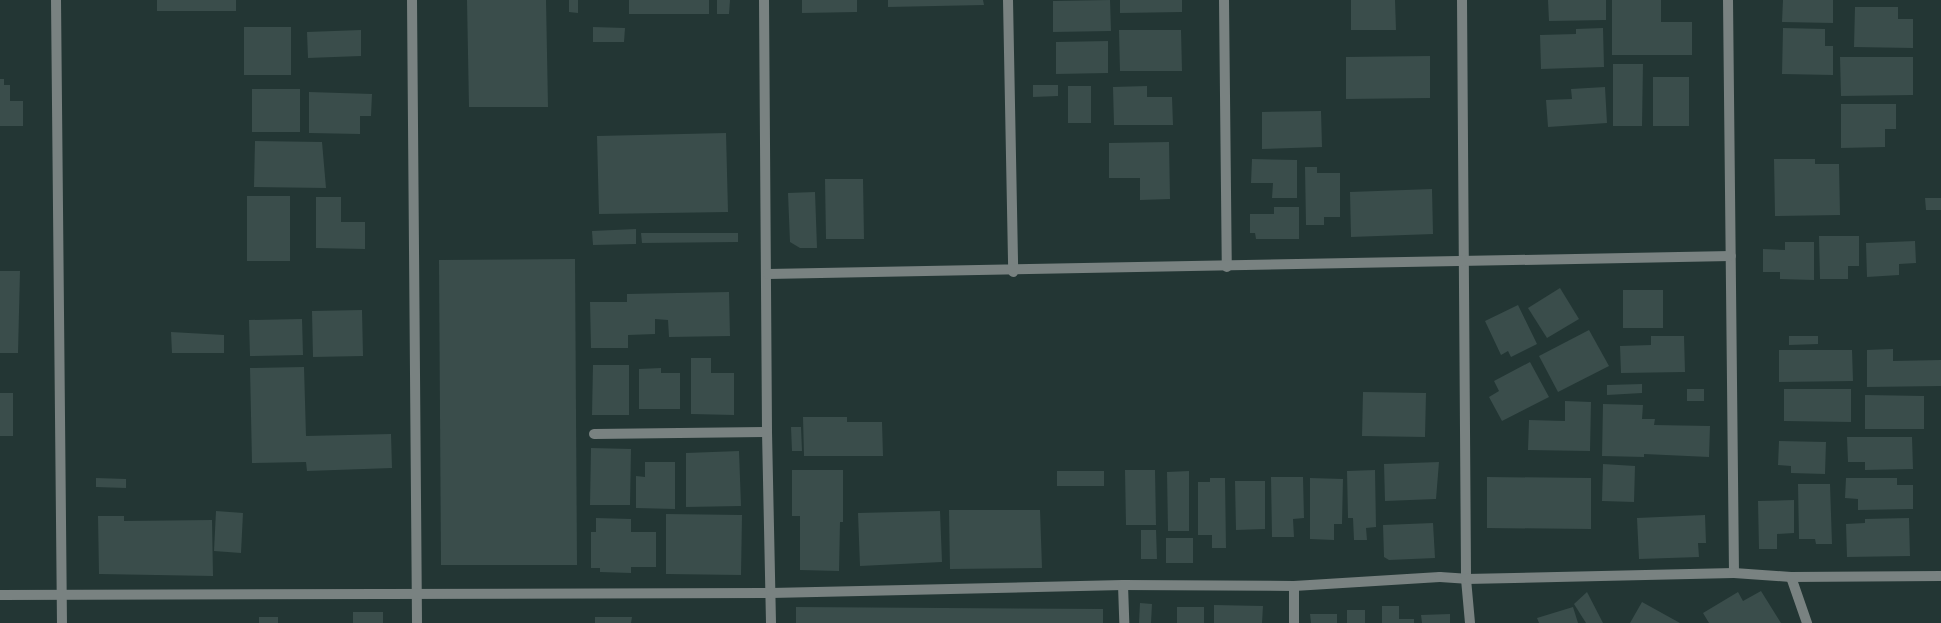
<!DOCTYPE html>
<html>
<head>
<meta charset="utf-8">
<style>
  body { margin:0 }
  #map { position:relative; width:1941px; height:623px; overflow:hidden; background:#233634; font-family:"Varela Round",sans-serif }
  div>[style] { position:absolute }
  .building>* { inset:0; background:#3a4d4b }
  .street>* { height:10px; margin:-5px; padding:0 5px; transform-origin:5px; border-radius:5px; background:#798281 }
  span { translate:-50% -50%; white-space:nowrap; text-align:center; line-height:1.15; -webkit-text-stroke:4.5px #192c2a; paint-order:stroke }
</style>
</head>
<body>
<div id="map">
  <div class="building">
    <i style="clip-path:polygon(157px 0,236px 0,236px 11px,157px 11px)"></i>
    <i style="clip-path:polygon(467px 0,546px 0,548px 107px,469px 107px)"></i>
    <i style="clip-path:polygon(569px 0,578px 0,578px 13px,569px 12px)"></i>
    <i style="clip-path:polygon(629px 0,709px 0,709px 14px,629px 14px)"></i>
    <i style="clip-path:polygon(717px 0,730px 0,729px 14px,717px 14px)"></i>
    <i style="clip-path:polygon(802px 0,857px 0,857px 12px,802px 13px)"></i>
    <i style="clip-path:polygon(888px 0,983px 0,984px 5px,888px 7px)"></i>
    <i style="clip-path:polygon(1110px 0,1111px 31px,1053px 32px,1053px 1px)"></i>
    <i style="clip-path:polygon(1120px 0,1182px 0,1182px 12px,1120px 13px)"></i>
    <i style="clip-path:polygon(1351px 0,1395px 0,1396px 30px,1351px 30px)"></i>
    <i style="clip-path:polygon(1548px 0,1606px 0,1606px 20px,1549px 21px)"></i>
    <i style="clip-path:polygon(1612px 0,1661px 0,1661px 22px,1692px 22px,1692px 55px,1612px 55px)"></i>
    <i style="clip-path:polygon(1783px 0,1833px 0,1833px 23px,1782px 22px)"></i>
    <i style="clip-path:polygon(1855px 7px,1898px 7px,1898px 19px,1913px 19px,1913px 48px,1854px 47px)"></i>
    <i style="clip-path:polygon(244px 27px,291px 27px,291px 75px,244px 75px)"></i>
    <i style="clip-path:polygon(593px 27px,625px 28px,624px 42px,593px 42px)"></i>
    <i style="clip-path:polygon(1603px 28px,1604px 67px,1541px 69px,1540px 35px,1576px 34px,1576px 29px)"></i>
    <i style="clip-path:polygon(1783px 28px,1825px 29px,1825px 46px,1833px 46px,1833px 75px,1782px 74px)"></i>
    <i style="clip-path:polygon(361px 30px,361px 56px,308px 58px,307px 32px)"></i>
    <i style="clip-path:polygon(1119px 30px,1181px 30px,1182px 71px,1120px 71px)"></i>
    <i style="clip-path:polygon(1108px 41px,1108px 73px,1056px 74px,1056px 42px)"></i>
    <i style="clip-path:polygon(1430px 56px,1430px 98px,1346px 99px,1346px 57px)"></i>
    <i style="clip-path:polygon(1840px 57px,1913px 57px,1913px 95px,1841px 96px)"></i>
    <i style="clip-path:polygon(1613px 64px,1643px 64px,1642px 126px,1613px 126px)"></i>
    <i style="clip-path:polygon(1653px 77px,1689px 77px,1689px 126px,1653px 126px)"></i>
    <i style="clip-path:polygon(0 79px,4px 79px,4px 85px,10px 85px,10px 101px,23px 101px,23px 126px,0 126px)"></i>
    <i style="clip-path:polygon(1033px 85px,1058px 85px,1058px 96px,1033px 97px)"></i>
    <i style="clip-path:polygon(1068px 86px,1091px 86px,1091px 123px,1068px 123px)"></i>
    <i style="clip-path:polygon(1147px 86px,1147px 97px,1172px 97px,1173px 125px,1114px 125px,1113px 87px)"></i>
    <i style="clip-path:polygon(1605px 87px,1607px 123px,1548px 127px,1546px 100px,1572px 99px,1571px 89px)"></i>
    <i style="clip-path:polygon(252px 89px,300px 89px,300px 132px,252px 132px)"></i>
    <i style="clip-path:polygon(309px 92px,372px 94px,371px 116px,360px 116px,360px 134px,309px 133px)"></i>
    <i style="clip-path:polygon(1841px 104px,1896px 104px,1896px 129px,1885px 129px,1885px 147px,1841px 148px)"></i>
    <i style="clip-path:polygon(1321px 111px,1322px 147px,1262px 149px,1262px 112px)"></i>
    <i style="clip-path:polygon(726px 133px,728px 212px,599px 214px,597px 136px)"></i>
    <i style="clip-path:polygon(255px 141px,322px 142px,326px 188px,254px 187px)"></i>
    <i style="clip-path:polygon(1169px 142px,1170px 199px,1140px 200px,1140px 178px,1109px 178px,1109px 143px)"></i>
    <i style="clip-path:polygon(1252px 159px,1297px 160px,1297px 198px,1272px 198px,1273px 183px,1251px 183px)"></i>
    <i style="clip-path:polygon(1774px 159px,1815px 159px,1815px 164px,1839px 164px,1840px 215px,1775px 216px)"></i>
    <i style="clip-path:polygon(1305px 167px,1317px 167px,1317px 173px,1340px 173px,1340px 217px,1324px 217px,1324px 225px,1306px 225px)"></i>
    <i style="clip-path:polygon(825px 179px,863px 179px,864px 239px,826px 239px)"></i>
    <i style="clip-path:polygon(1432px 189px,1433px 234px,1351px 237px,1350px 192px)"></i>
    <i style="clip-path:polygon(815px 192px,817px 248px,800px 248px,790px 242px,788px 193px)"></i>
    <i style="clip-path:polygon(247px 196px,290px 196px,290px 261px,247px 261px)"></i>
    <i style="clip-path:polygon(316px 197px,341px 197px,341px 222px,365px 222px,365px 249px,316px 248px)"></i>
    <i style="clip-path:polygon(1925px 198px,1941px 198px,1941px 210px,1926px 210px)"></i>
    <i style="clip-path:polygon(1274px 207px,1299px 207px,1299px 239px,1256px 239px,1255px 233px,1250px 233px,1250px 214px,1274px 214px)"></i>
    <i style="clip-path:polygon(636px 229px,636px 244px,593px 245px,592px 231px)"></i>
    <i style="clip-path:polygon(641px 233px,738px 233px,738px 242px,642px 243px)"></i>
    <i style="clip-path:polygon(1819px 236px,1859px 236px,1859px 266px,1848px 266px,1848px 279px,1820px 279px)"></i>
    <i style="clip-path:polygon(1915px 241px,1916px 263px,1899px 264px,1899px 275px,1867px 277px,1866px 243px)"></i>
    <i style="clip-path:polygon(1785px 242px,1814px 242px,1814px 280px,1780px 279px,1780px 272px,1763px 272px,1763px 249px,1785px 250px)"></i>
    <i style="clip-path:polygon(575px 259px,577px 565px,441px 565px,439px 260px)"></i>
    <i style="clip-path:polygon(0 271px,20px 271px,18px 353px,0 353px)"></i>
    <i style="clip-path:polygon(1560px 288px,1579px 319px,1547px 338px,1528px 308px)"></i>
    <i style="clip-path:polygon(1623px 290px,1663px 290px,1663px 328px,1623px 328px)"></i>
    <i style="clip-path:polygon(729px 292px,730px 336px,669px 337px,668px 320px,655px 319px,655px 334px,628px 335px,628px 348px,591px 348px,590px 302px,627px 302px,627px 294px)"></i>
    <i style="clip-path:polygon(1518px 305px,1537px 344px,1511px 357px,1508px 351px,1501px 355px,1485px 321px)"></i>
    <i style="clip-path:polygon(362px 310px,363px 356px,313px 357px,312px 311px)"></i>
    <i style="clip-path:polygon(302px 319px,303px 355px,250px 356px,249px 320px)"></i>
    <i style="clip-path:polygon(1589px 330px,1609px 366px,1558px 392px,1539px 356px)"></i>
    <i style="clip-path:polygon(171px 332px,224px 335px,224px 353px,172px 353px)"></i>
    <i style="clip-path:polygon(1651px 336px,1684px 336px,1685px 372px,1621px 373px,1620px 346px,1651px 345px)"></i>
    <i style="clip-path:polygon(1789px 336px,1818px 336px,1818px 344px,1789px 345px)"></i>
    <i style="clip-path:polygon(1893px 349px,1893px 361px,1941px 360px,1941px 386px,1867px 387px,1867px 350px)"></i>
    <i style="clip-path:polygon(1779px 350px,1852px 350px,1853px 381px,1779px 382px)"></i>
    <i style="clip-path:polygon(691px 358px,711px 358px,711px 373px,734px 373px,734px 415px,691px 414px)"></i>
    <i style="clip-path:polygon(1530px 362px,1549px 397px,1502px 421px,1489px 397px,1499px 391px,1494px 381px)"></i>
    <i style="clip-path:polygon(593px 365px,629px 365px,629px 415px,592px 415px)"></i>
    <i style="clip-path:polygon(304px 367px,306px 436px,391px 434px,392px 468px,307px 471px,306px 462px,252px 463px,250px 368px)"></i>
    <i style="clip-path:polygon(661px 368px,661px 373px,680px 373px,680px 409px,639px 409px,639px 369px)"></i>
    <i style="clip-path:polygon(1642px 384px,1642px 393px,1607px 395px,1607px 385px)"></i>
    <i style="clip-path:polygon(1687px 389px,1704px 389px,1704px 401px,1687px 401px)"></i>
    <i style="clip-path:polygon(1784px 389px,1851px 389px,1851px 422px,1784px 421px)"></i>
    <i style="clip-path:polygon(1363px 392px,1426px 393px,1425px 437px,1362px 436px)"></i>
    <i style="clip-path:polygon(0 393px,13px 393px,13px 436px,0 436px)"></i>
    <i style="clip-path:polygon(1865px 395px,1924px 396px,1924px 429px,1865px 429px)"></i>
    <i style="clip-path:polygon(1565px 401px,1591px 402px,1590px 451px,1528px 450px,1529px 420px,1565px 421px)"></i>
    <i style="clip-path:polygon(1603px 404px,1643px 405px,1642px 419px,1655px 419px,1654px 425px,1710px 426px,1709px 457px,1644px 454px,1644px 457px,1602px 456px)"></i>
    <i style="clip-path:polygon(803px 417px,847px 417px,847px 422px,882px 422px,883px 456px,804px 456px)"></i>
    <i style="clip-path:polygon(791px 427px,801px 427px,802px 451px,792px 451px)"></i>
    <i style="clip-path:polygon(1847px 437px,1912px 437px,1913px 469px,1865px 470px,1865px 462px,1848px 462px)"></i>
    <i style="clip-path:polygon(1779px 441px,1826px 442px,1825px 474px,1791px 473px,1791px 466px,1778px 465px)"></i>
    <i style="clip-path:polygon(591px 448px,631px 449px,630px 505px,590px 505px)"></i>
    <i style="clip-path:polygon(739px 451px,741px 506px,686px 507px,686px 453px)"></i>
    <i style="clip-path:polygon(645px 462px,675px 462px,675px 509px,636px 508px,636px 476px,645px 477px)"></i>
    <i style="clip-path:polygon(1439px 462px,1436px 499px,1385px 501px,1384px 464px)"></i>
    <i style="clip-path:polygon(1603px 464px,1635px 466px,1634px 502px,1602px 501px)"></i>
    <i style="clip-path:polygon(792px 470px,843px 470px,843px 522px,840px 522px,839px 571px,800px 570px,800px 516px,792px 516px)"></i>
    <i style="clip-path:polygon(1125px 470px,1155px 470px,1156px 525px,1126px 525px)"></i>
    <i style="clip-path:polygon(1375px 470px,1376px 527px,1366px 528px,1367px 540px,1354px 540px,1353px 518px,1348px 518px,1347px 471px)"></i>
    <i style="clip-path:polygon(1057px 471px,1104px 471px,1104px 486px,1057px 486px)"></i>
    <i style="clip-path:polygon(1189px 471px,1189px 531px,1168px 531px,1167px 472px)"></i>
    <i style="clip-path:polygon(1271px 477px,1303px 477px,1304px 518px,1293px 519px,1294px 537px,1272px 537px)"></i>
    <i style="clip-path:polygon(1487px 477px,1591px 478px,1591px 529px,1487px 528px)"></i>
    <i style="clip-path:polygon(96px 478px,126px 479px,126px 488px,96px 487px)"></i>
    <i style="clip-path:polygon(1210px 478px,1225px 478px,1226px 548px,1212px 548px,1212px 535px,1198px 535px,1198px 482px,1210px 482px)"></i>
    <i style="clip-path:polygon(1310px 478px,1343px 479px,1342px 524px,1334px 524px,1334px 540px,1310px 539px)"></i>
    <i style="clip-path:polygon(1846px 478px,1897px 478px,1897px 485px,1913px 485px,1913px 509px,1858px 510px,1858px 499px,1845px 498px)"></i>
    <i style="clip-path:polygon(1235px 481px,1265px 481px,1265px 529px,1236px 530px)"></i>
    <i style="clip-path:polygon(1798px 484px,1830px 484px,1832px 544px,1816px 544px,1815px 539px,1799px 539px)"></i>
    <i style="clip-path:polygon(1794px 500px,1794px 533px,1777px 534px,1777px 549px,1759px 549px,1758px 501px)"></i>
    <i style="clip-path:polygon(949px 510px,1040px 510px,1042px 568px,950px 569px)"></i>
    <i style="clip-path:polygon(216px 511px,243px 513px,241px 553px,214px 551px)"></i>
    <i style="clip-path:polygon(940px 511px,942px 562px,860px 566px,858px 513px)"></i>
    <i style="clip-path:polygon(666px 514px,742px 515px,741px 575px,666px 574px)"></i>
    <i style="clip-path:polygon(1705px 515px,1706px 543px,1698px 543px,1699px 557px,1639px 559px,1637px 518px)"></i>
    <i style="clip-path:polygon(98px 516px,124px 516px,124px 521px,212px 520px,213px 576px,99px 574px)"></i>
    <i style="clip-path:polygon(596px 518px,631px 519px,631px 532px,656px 532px,656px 567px,631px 567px,631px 573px,600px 572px,600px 568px,591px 568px,591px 532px,596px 532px)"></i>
    <i style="clip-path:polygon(1909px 518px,1910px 556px,1847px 557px,1846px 524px,1865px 523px,1865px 519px)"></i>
    <i style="clip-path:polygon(1433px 523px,1435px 558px,1389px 560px,1384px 557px,1383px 525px)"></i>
    <i style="clip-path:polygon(1141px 530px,1156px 530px,1157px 559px,1141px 559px)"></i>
    <i style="clip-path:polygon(1166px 538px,1193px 538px,1193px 563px,1166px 563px)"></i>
    <i style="clip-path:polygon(1761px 591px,1781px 623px,1709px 623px,1703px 613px,1738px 592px,1743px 601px)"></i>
    <i style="clip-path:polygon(1587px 592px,1603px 623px,1586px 623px,1574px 604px)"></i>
    <i style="clip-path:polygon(1642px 602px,1680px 623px,1630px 623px)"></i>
    <i style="clip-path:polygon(1140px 603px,1152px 604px,1151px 623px,1139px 623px)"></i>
    <i style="clip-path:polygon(1214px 605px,1263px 606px,1262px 623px,1214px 623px)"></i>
    <i style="clip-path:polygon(1382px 606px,1399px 606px,1399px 619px,1414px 619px,1414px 623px,1382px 623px)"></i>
    <i style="clip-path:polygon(796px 607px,1103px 609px,1103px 623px,796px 623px)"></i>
    <i style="clip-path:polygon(1177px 607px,1204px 607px,1204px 623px,1177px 623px)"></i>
    <i style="clip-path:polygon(1573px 607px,1578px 623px,1539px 623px,1537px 618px)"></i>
    <i style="clip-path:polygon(1347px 610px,1365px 610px,1365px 623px,1347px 623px)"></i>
    <i style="clip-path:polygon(353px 612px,383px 612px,383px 623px,353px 623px)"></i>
    <i style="clip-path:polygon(1310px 614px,1337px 614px,1337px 623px,1311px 623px)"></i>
    <i style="clip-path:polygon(1450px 614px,1450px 623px,1422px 623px,1421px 615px)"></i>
    <i style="clip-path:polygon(259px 617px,278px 617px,278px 623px,259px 623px)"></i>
    <i style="clip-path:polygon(595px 617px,632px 617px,631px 623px,595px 623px)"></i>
  </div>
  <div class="street">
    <i style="left:56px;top:0;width:623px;rotate:89.45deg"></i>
    <i style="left:412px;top:0;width:623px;rotate:89.54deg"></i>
    <i style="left:764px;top:0;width:432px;rotate:89.6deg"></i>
    <i style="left:767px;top:432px;width:191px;rotate:88.8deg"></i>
    <i style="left:1008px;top:0;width:272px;rotate:88.9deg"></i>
    <i style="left:1224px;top:0;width:267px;rotate:89.4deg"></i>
    <i style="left:1462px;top:0;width:579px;rotate:89.6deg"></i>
    <i style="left:1466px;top:579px;width:44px;rotate:84.8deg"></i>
    <i style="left:1728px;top:0;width:573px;rotate:89.4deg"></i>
    <i style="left:768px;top:274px;width:963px;rotate:-1.07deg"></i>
    <i style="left:594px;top:434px;width:173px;rotate:-0.7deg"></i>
    <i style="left:1791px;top:577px;width:49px;rotate:70.8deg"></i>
    <i style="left:1123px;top:585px;width:38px;rotate:88deg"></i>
    <i style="left:0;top:595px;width:771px;rotate:-0.15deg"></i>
    <i style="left:771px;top:593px;width:352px;rotate:-1.3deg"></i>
    <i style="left:1123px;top:585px;width:171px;rotate:0.3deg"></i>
    <i style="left:1294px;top:586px;width:146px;rotate:-3.5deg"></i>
    <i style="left:1440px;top:577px;width:26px;rotate:4deg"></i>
    <i style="left:1466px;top:579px;width:268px;rotate:-1.3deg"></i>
    <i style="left:1734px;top:573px;width:57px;rotate:4deg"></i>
    <i style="left:1791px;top:577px;width:150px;rotate:-0.4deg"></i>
    <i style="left:1294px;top:623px;width:37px;rotate:-90deg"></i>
  </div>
</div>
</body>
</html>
